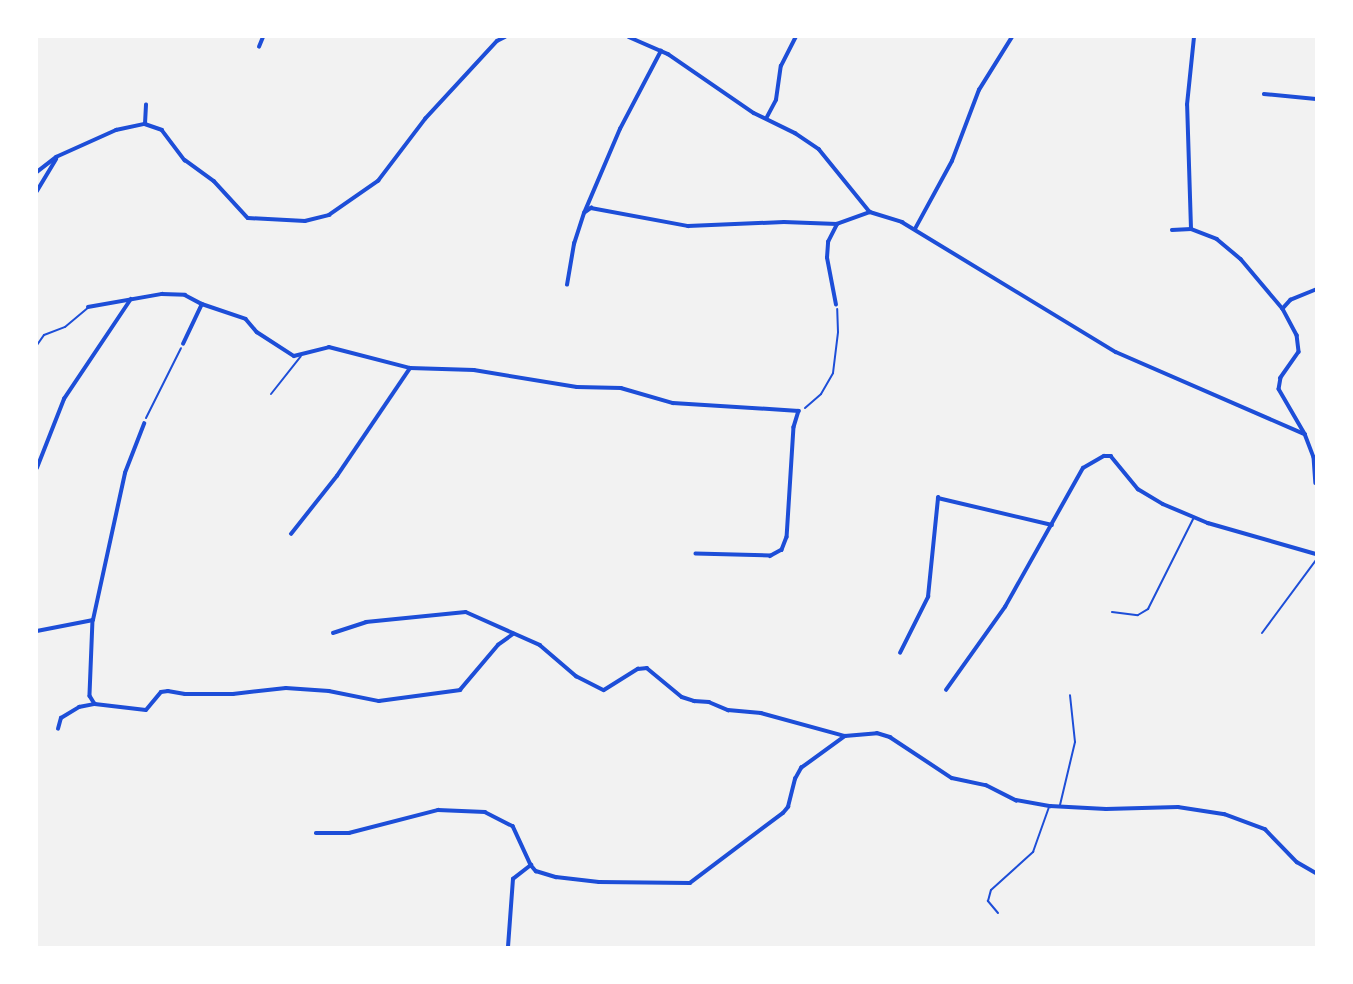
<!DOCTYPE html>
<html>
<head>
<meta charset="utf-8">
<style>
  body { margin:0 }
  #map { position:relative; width:1353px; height:984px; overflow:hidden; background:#f2f2f2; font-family:"Nunito Sans",sans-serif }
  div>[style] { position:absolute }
  .path>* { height:2px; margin:-1px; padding:0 1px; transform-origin:1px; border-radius:1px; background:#1d4ed8 }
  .service>* { height:2px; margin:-1px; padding:0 1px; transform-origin:1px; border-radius:1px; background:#1d4ed8 }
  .minor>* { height:3.5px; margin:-1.75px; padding:0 1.75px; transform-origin:1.75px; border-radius:1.75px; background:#1d4ed8 }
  span { translate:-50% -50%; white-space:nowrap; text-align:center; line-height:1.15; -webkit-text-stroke:6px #fff; paint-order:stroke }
  .frame { position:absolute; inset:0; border:38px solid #fff; pointer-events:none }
</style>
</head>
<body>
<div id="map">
  <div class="path">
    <i style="left:805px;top:408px;width:21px;rotate:-41deg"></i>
    <i style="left:821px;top:394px;width:24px;rotate:-60deg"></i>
    <i style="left:833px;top:373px;width:41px;rotate:-83deg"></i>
    <i style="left:838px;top:332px;width:23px;rotate:-92deg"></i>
    <i style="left:146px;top:418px;width:78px;rotate:-63.4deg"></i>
  </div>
  <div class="service">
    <i style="left:37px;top:345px;width:12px;rotate:-55deg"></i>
    <i style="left:44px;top:335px;width:22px;rotate:-21deg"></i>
    <i style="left:65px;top:327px;width:30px;rotate:-40deg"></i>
    <i style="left:271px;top:394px;width:48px;rotate:-51.7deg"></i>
    <i style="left:1112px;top:612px;width:26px;rotate:7deg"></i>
    <i style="left:1138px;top:615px;width:12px;rotate:-31deg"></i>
    <i style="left:1148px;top:609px;width:101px;rotate:-63.4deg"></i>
    <i style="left:1262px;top:633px;width:91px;rotate:-53.5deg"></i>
    <i style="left:1060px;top:805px;width:65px;rotate:-76.6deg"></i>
    <i style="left:1075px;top:742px;width:47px;rotate:-96.1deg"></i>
    <i style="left:998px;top:913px;width:16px;rotate:-130deg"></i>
    <i style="left:988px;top:901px;width:11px;rotate:-75deg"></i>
    <i style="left:991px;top:890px;width:57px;rotate:-42.1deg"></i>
    <i style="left:1033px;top:852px;width:48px;rotate:-70.4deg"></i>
  </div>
  <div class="minor">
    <i style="left:629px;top:37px;width:43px;rotate:23.6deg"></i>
    <i style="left:668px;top:54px;width:104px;rotate:34.5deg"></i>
    <i style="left:754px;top:113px;width:46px;rotate:26deg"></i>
    <i style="left:795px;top:133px;width:29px;rotate:34deg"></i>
    <i style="left:819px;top:149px;width:81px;rotate:51deg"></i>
    <i style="left:259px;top:47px;width:11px;rotate:-68deg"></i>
    <i style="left:1264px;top:94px;width:52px;rotate:5.5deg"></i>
    <i style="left:767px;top:117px;width:19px;rotate:-62deg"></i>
    <i style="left:776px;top:100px;width:34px;rotate:-82deg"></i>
    <i style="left:781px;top:66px;width:33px;rotate:-63deg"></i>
    <i style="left:145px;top:124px;width:19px;rotate:-87deg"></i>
    <i style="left:37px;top:172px;width:24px;rotate:-38deg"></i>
    <i style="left:56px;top:157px;width:66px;rotate:-24.2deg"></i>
    <i style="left:116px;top:130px;width:30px;rotate:-12deg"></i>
    <i style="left:145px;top:124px;width:18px;rotate:19deg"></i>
    <i style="left:162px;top:130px;width:38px;rotate:53deg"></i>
    <i style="left:185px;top:160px;width:36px;rotate:36deg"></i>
    <i style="left:214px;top:181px;width:50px;rotate:47.4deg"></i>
    <i style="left:248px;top:218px;width:57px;rotate:3deg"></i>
    <i style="left:305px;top:221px;width:25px;rotate:-14deg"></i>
    <i style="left:329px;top:215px;width:60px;rotate:-34.8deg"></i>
    <i style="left:378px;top:181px;width:78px;rotate:-52.8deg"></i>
    <i style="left:425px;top:119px;width:106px;rotate:-47.3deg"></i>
    <i style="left:497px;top:41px;width:9px;rotate:-27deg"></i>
    <i style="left:37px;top:191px;width:37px;rotate:-59deg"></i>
    <i style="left:585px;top:211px;width:89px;rotate:-66.9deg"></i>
    <i style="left:620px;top:129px;width:88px;rotate:-62.3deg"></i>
    <i style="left:915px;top:229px;width:77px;rotate:-61.4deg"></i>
    <i style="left:952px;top:161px;width:76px;rotate:-69.2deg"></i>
    <i style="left:979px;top:90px;width:62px;rotate:-58.1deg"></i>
    <i style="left:1191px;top:229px;width:124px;rotate:-91.8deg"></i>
    <i style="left:1187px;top:105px;width:68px;rotate:-84.1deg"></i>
    <i style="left:1172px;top:230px;width:19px;rotate:-3deg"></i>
    <i style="left:1191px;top:229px;width:28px;rotate:21deg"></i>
    <i style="left:1217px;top:239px;width:31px;rotate:40deg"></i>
    <i style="left:1241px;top:259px;width:65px;rotate:50deg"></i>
    <i style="left:567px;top:285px;width:42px;rotate:-80.3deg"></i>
    <i style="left:574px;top:244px;width:33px;rotate:-72deg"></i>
    <i style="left:584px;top:213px;width:9px;rotate:-36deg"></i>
    <i style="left:591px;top:208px;width:99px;rotate:10.5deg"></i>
    <i style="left:688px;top:226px;width:96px;rotate:-2.4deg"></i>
    <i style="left:784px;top:222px;width:53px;rotate:2.2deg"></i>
    <i style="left:837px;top:224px;width:35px;rotate:-20deg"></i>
    <i style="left:870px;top:212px;width:34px;rotate:17deg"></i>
    <i style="left:902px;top:222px;width:250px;rotate:31.3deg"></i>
    <i style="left:1116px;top:352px;width:206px;rotate:23.5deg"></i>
    <i style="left:1316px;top:290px;width:27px;rotate:158deg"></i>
    <i style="left:1291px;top:300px;width:12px;rotate:132deg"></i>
    <i style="left:1283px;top:309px;width:30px;rotate:62deg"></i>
    <i style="left:1297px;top:335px;width:17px;rotate:83deg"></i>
    <i style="left:1299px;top:352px;width:32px;rotate:125deg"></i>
    <i style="left:1281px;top:378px;width:11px;rotate:100deg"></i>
    <i style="left:1279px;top:389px;width:52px;rotate:60deg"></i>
    <i style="left:1305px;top:434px;width:25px;rotate:69deg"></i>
    <i style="left:1314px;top:457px;width:26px;rotate:86deg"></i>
    <i style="left:836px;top:305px;width:48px;rotate:-100.8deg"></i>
    <i style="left:827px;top:258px;width:16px;rotate:-86deg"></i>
    <i style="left:828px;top:242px;width:20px;rotate:-63deg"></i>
    <i style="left:88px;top:307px;width:75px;rotate:-10deg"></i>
    <i style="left:162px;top:294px;width:23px;rotate:2deg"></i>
    <i style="left:185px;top:295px;width:19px;rotate:28deg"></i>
    <i style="left:202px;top:304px;width:46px;rotate:18.8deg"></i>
    <i style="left:246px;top:319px;width:17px;rotate:50deg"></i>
    <i style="left:257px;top:332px;width:44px;rotate:33deg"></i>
    <i style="left:294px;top:356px;width:36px;rotate:-14deg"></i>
    <i style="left:329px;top:347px;width:84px;rotate:14.5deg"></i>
    <i style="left:183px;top:344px;width:44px;rotate:-64.6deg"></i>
    <i style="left:37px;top:468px;width:74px;rotate:-68.6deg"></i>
    <i style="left:64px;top:399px;width:120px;rotate:-56.2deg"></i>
    <i style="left:291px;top:534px;width:74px;rotate:-51.6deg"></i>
    <i style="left:337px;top:476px;width:130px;rotate:-55.9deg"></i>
    <i style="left:410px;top:368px;width:64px;rotate:1.8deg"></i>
    <i style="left:474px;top:370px;width:104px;rotate:9.4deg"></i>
    <i style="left:577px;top:387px;width:44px;rotate:1.3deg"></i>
    <i style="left:621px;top:388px;width:54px;rotate:16.1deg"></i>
    <i style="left:673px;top:403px;width:126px;rotate:3.6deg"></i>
    <i style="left:799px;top:411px;width:17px;rotate:107deg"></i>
    <i style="left:794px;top:427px;width:110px;rotate:93.6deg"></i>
    <i style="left:787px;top:537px;width:14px;rotate:111deg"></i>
    <i style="left:782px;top:550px;width:13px;rotate:151deg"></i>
    <i style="left:771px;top:556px;width:75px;rotate:-178.5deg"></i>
    <i style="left:93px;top:620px;width:76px;rotate:92.3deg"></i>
    <i style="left:90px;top:696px;width:9px;rotate:58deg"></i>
    <i style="left:37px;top:631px;width:57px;rotate:-11.1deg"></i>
    <i style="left:93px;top:620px;width:150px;rotate:-77.7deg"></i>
    <i style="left:125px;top:473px;width:53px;rotate:-68.8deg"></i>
    <i style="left:333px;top:633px;width:35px;rotate:-18deg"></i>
    <i style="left:366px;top:622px;width:100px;rotate:-5.7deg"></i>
    <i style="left:466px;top:612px;width:81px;rotate:24deg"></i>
    <i style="left:540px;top:645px;width:48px;rotate:40.7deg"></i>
    <i style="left:576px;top:676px;width:31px;rotate:27deg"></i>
    <i style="left:604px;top:690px;width:40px;rotate:-32deg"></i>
    <i style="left:638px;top:669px;width:9px;rotate:-6deg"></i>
    <i style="left:647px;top:668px;width:45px;rotate:39.6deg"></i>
    <i style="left:682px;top:697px;width:13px;rotate:18deg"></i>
    <i style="left:694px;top:701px;width:15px;rotate:4deg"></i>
    <i style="left:709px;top:702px;width:21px;rotate:23deg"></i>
    <i style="left:728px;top:710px;width:33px;rotate:5deg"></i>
    <i style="left:761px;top:713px;width:87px;rotate:15.3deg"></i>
    <i style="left:845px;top:736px;width:32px;rotate:-5deg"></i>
    <i style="left:877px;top:733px;width:14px;rotate:17deg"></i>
    <i style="left:890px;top:737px;width:74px;rotate:33.5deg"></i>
    <i style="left:952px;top:778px;width:35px;rotate:12deg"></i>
    <i style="left:986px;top:785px;width:34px;rotate:27deg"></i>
    <i style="left:1016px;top:800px;width:35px;rotate:10deg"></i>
    <i style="left:1050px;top:806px;width:56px;rotate:3.1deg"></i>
    <i style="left:1106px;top:809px;width:72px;rotate:-1.6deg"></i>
    <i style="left:1178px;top:807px;width:47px;rotate:8.7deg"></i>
    <i style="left:1224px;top:814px;width:44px;rotate:20.1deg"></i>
    <i style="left:1265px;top:829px;width:46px;rotate:45.9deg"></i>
    <i style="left:1297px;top:862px;width:22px;rotate:30deg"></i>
    <i style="left:900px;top:653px;width:63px;rotate:-63.4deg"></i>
    <i style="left:928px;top:597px;width:100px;rotate:-84.2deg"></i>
    <i style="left:938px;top:498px;width:117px;rotate:13.3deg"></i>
    <i style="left:946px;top:690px;width:102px;rotate:-54.6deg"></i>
    <i style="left:1005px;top:607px;width:159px;rotate:-60.7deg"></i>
    <i style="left:1083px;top:468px;width:24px;rotate:-30deg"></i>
    <i style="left:1104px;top:456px;width:7px"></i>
    <i style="left:1111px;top:456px;width:43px;rotate:50.7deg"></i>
    <i style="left:1138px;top:489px;width:29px;rotate:31deg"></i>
    <i style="left:1163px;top:504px;width:49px;rotate:22.9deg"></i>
    <i style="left:1208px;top:523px;width:112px;rotate:16deg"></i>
    <i style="left:58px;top:729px;width:11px;rotate:-75deg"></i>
    <i style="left:61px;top:718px;width:21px;rotate:-31deg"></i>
    <i style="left:79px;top:707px;width:16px;rotate:-11deg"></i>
    <i style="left:95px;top:704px;width:51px;rotate:6.7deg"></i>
    <i style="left:146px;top:710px;width:23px;rotate:-50deg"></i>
    <i style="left:161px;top:692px;width:7px;rotate:-8deg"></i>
    <i style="left:168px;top:691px;width:17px;rotate:10deg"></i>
    <i style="left:185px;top:694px;width:48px"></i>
    <i style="left:233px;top:694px;width:53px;rotate:-6.5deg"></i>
    <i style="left:286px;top:688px;width:43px;rotate:4deg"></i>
    <i style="left:329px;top:691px;width:51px;rotate:11.3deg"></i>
    <i style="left:379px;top:701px;width:82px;rotate:-7.7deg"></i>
    <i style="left:460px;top:690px;width:59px;rotate:-49.8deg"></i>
    <i style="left:498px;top:645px;width:19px;rotate:-36deg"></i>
    <i style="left:316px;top:833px;width:33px"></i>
    <i style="left:349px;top:833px;width:92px;rotate:-14.5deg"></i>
    <i style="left:438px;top:810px;width:47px;rotate:2.4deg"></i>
    <i style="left:485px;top:812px;width:31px;rotate:27deg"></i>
    <i style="left:513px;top:826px;width:43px;rotate:65.2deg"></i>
    <i style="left:508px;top:947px;width:68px;rotate:-85.8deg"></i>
    <i style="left:513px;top:879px;width:23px;rotate:-38deg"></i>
    <i style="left:531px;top:865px;width:8px;rotate:50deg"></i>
    <i style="left:536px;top:871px;width:21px;rotate:17deg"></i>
    <i style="left:556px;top:877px;width:43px;rotate:6.6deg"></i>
    <i style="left:599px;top:882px;width:91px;rotate:0.6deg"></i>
    <i style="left:690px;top:883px;width:116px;rotate:-37deg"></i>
    <i style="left:783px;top:813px;width:8px;rotate:-50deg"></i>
    <i style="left:788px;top:807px;width:29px;rotate:-76deg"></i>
    <i style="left:795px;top:779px;width:13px;rotate:-61deg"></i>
    <i style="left:801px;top:768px;width:54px;rotate:-36deg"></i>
  </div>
  <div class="frame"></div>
</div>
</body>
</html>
